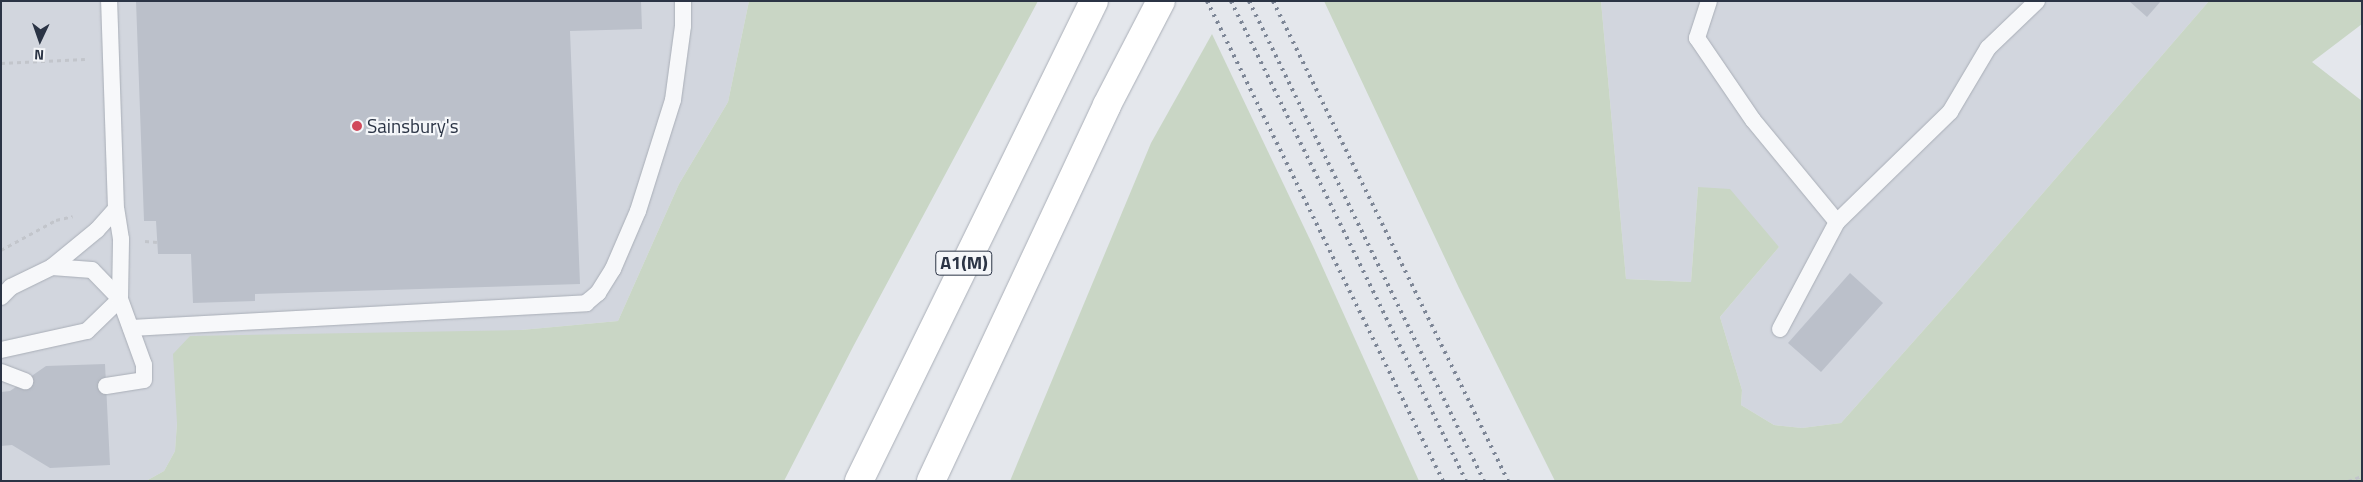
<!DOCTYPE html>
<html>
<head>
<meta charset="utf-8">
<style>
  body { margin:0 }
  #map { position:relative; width:2363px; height:482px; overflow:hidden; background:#e4e7ec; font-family:"Titillium Web",sans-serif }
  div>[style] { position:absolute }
  .built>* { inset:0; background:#d2d6de }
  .green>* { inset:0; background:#c9d6c5 }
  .building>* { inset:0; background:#bbc0ca }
  .path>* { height:3px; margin-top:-1.5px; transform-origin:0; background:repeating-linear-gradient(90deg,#c2c5cb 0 4px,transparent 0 8px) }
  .roads { filter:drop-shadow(0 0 1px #a9aeb7) drop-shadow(0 0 1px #a9aeb7) }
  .lane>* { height:16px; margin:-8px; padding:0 8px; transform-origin:8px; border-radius:8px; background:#f7f8fa }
  .highway>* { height:28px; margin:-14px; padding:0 14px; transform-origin:14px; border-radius:14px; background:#fff }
  .rail>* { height:4px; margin-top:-2px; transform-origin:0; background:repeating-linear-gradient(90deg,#7d8696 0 2.5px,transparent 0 7.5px) }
  .dots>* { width:14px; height:14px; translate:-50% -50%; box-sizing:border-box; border:2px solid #f4f6f9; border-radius:50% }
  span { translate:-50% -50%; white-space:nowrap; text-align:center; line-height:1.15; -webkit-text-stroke:4.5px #f4f6f9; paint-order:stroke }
  .shield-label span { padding:1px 4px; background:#f4f6f9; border:1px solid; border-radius:4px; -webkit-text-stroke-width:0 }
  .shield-label { font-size:18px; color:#2b3445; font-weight:700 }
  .poi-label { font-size:19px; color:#2b3445 }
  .left { translate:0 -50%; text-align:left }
  .frame { position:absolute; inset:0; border:2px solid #2b3445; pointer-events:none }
  .north { position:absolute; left:15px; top:15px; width:50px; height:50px; -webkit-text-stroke:4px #f4f6f9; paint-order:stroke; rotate:183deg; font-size:14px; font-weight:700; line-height:20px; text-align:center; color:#2b3445 }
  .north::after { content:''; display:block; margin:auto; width:18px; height:22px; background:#2b3445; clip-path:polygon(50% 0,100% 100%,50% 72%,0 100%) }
</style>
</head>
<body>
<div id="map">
  <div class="built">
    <i style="clip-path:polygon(1px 1px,749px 1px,728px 102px,679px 184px,618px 321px,521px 330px,177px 423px,175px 451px,164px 471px,146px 481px,1px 481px)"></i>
    <i style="clip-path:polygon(1601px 1px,2209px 1px,1954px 296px,1841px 423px,1802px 428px,1774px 425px,1741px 405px,1742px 390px,1720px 317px,1779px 247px,1698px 187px,1691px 282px,1626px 279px)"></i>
  </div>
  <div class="green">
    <i style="clip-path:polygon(749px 1px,1038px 1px,854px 345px,784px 481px,146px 481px,164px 471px,175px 451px,177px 423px,173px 354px,190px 336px,521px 330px,618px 321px,679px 184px,728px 102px)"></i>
    <i style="clip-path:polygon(1324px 1px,1601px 1px,1626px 279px,1691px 282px,1698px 187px,1730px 189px,1779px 247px,1720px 317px,1742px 390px,1741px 405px,1774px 425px,1802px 428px,1841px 423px,1954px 296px,2209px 1px,2362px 1px,2362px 24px,2312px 62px,2362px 101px,2362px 481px,1555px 481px,1459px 288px)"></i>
    <i style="clip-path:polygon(1212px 34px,1313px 246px,1419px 481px,1010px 481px,1151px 143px)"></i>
  </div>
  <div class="building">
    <i style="clip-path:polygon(136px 1px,641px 1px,642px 29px,570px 31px,580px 284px,255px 294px,255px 301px,193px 303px,191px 254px,158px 254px,156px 221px,144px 221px)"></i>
    <i style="clip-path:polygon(2129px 1px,2161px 1px,2147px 17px)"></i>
    <i style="clip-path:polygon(1850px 273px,1883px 303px,1821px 372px,1788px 343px)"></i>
    <i style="clip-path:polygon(105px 364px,110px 465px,50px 468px,12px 445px,1px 446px,1px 392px,10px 391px,46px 366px)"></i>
  </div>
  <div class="path">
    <i style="left:1px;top:63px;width:84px;rotate:-2.7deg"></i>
    <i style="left:145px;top:241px;width:12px;rotate:5deg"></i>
    <i style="left:1px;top:250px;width:63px;rotate:-28.6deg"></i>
    <i style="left:56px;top:220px;width:17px;rotate:-13deg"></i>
    <i style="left:2348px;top:481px;width:15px;rotate:-20deg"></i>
  </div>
  <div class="roads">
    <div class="lane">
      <i style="left:1709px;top:1px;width:39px;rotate:108deg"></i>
      <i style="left:1697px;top:38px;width:99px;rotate:55.7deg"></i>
      <i style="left:1753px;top:120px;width:132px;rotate:50.5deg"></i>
      <i style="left:52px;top:267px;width:58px;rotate:-39.4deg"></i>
      <i style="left:97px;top:230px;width:28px;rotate:-48deg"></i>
      <i style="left:1px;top:297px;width:14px;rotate:-45deg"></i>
      <i style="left:11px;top:287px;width:46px;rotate:-26deg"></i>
      <i style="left:52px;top:267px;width:40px;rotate:4.3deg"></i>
      <i style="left:92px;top:270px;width:40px;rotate:46deg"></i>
      <i style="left:131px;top:328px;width:456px;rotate:-3.1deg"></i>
      <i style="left:586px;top:303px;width:16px;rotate:-40deg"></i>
      <i style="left:598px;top:293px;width:28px;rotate:-58deg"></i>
      <i style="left:613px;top:269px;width:63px;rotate:-66.7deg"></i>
      <i style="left:638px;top:211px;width:116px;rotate:-72.5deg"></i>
      <i style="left:673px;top:100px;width:75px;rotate:-82.3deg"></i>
      <i style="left:683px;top:26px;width:25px;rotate:-90deg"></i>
      <i style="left:1780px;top:329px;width:121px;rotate:-62deg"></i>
      <i style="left:1837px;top:222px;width:158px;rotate:-44.2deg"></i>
      <i style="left:1950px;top:112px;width:74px;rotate:-59.3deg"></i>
      <i style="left:1988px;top:48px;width:68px;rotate:-43.8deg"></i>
      <i style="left:1px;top:350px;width:88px;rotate:-12.5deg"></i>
      <i style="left:87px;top:331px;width:46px;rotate:-44.1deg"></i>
      <i style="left:1px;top:372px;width:26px;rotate:21deg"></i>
      <i style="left:106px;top:386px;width:38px;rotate:-9deg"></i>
      <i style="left:144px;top:380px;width:15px;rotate:-90deg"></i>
      <i style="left:144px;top:365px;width:70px;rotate:-110deg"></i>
      <i style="left:120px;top:299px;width:60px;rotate:-89deg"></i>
      <i style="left:121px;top:239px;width:30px;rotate:-99deg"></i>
      <i style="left:116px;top:209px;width:208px;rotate:-91.9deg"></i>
    </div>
    <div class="highway">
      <i style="left:859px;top:481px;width:534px;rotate:-63.91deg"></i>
      <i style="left:931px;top:481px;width:415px;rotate:-64.9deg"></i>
      <i style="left:1107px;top:105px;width:117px;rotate:-62.6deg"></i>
    </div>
  </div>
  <div class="rail">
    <i style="left:1207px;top:1px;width:535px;rotate:63.82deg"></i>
    <i style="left:1231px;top:1px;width:534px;rotate:63.91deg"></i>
    <i style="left:1249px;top:1px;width:534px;rotate:63.91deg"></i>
    <i style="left:1273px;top:1px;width:534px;rotate:63.91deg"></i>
  </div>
  <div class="dots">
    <i style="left:357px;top:126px;background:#d1495b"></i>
  </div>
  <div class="shield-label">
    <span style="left:964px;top:263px">A1(M)</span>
  </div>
  <div class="poi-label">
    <span class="left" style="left:367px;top:126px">Sainsbury's</span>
  </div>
  <div class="frame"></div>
  <div class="north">N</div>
</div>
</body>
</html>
